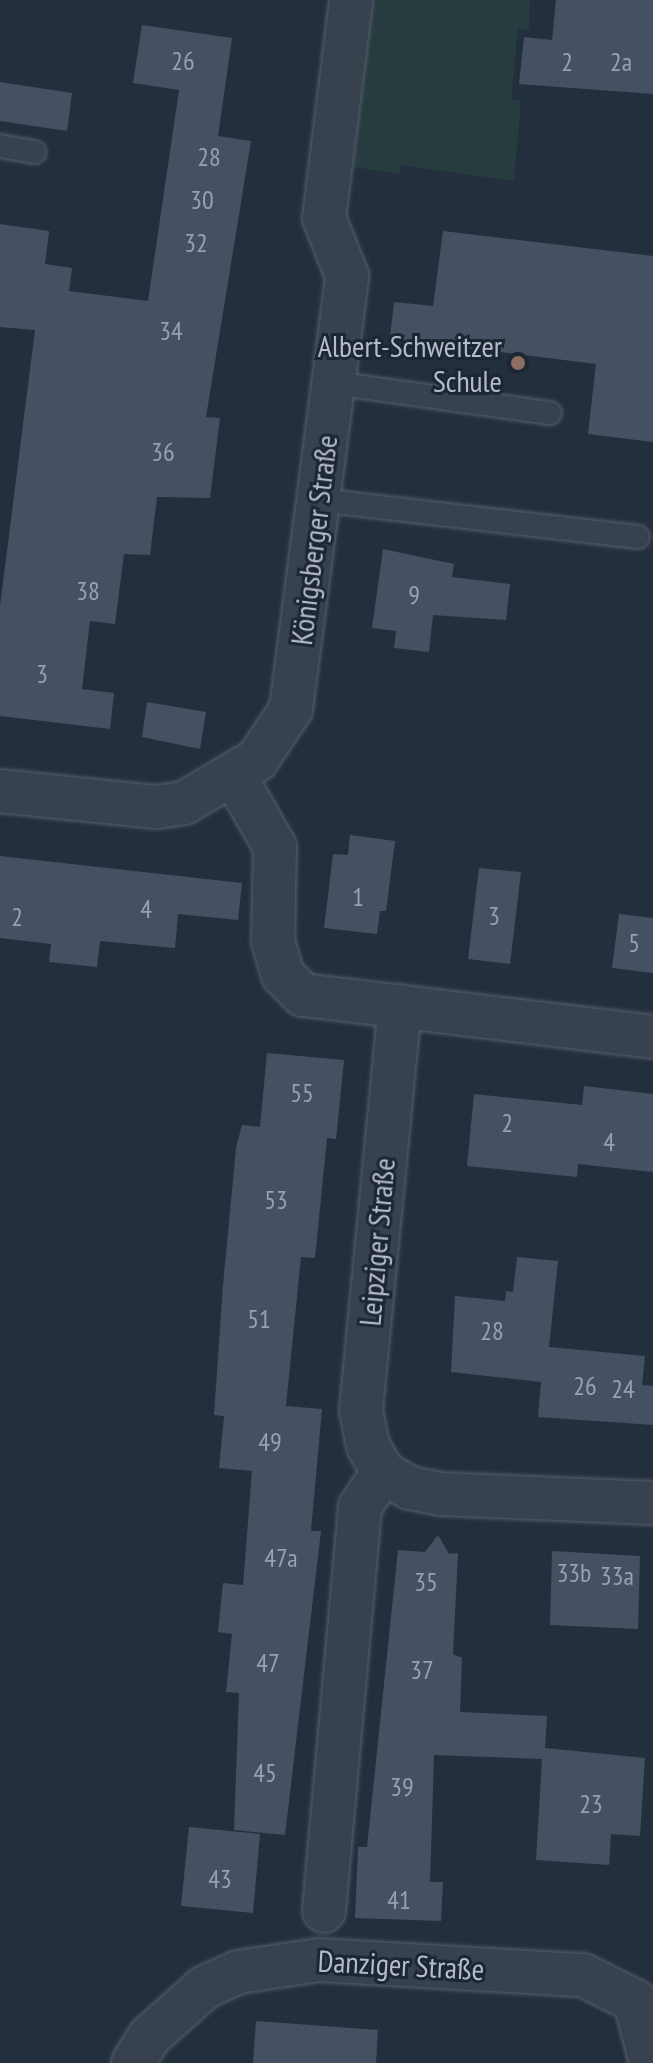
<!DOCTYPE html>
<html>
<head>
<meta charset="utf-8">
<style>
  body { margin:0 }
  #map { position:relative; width:653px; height:2063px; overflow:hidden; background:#242f3e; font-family:"PT Sans Narrow",sans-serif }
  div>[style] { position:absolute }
  .green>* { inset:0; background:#263c3f }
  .building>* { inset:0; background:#455162 }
  .roads { filter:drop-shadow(0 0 2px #565f6c) drop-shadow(0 0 2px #565f6c) }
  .lane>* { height:22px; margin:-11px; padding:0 11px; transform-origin:11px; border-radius:11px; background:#38414e }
  .street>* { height:42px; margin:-21px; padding:0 21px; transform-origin:21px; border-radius:21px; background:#38414e }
  .dots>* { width:22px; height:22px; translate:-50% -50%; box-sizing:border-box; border:4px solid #1d2633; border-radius:50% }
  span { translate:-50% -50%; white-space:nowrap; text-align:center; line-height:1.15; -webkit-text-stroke:6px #1d2633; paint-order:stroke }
  .number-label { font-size:26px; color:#98a1af }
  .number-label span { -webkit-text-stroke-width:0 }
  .poi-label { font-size:30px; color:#b4bcc9 }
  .right { translate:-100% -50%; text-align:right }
  .street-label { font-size:30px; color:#b4bcc9 }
</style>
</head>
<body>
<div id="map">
  <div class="green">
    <i style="clip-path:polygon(373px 0,530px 0,529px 30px,518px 29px,511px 99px,521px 101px,514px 181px,401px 165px,399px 174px,353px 167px)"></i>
  </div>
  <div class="building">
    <i style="clip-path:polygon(556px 0,653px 0,653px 94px,519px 84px,524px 37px,552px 40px)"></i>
    <i style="clip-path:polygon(142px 25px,232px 38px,218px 136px,251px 141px,206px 417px,220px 418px,210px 498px,157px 497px,150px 555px,124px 554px,115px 624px,90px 621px,82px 689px,114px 693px,110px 729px,0 716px,0 606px,35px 330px,0 327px,0 224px,49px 231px,45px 264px,72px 268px,69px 291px,148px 301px,179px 90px,133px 83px)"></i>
    <i style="clip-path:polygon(0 82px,72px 93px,67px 131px,0 121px)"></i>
    <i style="clip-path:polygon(443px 231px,653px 256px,653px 442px,588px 434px,596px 364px,390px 338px,394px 302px,433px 306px)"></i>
    <i style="clip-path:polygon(383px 549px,454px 564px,452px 577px,510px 584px,506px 620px,433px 615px,429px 652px,394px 648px,396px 631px,372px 628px)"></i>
    <i style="clip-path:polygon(147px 702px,206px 712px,200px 749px,142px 737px)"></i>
    <i style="clip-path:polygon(350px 835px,395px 841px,386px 911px,380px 911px,377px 934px,324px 928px,333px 854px,348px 855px)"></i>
    <i style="clip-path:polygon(0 856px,242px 883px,238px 920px,178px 914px,175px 948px,100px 941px,97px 967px,49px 962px,51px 944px,0 938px)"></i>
    <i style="clip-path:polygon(479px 868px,521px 872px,510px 964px,468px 959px)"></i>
    <i style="clip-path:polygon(619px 914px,653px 918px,653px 973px,612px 968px)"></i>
    <i style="clip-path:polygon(267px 1053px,344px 1060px,336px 1139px,327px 1138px,315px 1258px,301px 1257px,286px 1406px,322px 1409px,311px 1531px,321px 1531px,285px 1835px,234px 1830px,239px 1693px,226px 1692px,232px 1634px,218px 1632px,223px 1583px,243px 1585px,252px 1471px,219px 1468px,224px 1416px,214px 1415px,223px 1285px,236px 1148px,242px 1125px,260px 1127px)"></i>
    <i style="clip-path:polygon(584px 1086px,653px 1094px,653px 1172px,578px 1164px,577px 1177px,467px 1166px,474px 1094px,582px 1105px)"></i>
    <i style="clip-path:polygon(517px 1257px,558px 1261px,549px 1347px,645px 1356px,642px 1385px,653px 1386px,653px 1425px,538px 1417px,541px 1382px,451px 1372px,455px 1296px,505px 1301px,506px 1291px,513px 1292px)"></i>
    <i style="clip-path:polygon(438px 1535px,449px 1554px,458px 1553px,453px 1654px,462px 1658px,460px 1712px,547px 1716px,545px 1748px,645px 1758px,640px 1836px,611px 1834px,609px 1865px,536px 1860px,542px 1759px,434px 1755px,430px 1882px,443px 1882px,441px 1921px,355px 1918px,358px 1847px,367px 1847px,398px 1550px,425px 1552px)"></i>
    <i style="clip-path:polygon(552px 1551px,640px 1556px,638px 1629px,550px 1625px)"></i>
    <i style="clip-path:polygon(189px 1827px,260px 1834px,253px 1913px,181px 1906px)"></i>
    <i style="clip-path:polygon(256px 2021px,378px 2030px,376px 2063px,253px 2063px)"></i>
  </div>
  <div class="roads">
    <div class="lane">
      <i style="left:0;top:146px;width:35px;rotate:10deg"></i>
      <i style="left:333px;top:383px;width:219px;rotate:7.9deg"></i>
      <i style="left:318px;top:500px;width:322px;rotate:6.6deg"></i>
    </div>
    <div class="street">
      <i style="left:235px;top:777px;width:81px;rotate:60.3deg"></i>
      <i style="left:275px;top:847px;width:94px;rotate:91.2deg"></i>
      <i style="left:273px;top:941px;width:35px;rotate:74deg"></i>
      <i style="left:283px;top:975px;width:28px;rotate:45deg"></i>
      <i style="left:303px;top:995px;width:353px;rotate:6.8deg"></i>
      <i style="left:0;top:791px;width:157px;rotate:5.9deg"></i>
      <i style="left:156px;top:807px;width:28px;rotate:-8deg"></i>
      <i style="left:184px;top:803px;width:85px;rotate:-30.5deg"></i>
      <i style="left:257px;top:760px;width:61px;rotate:-56.3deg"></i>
      <i style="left:291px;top:709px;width:437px;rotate:-82.6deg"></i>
      <i style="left:347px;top:276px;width:62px;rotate:-111.6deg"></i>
      <i style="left:324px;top:218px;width:220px;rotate:-82.9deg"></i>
      <i style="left:383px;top:1472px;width:30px;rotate:-120deg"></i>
      <i style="left:368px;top:1446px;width:37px;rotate:-101deg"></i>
      <i style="left:361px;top:1410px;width:406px;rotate:-84.5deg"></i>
      <i style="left:324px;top:1911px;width:406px;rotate:-84.9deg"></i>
      <i style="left:360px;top:1507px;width:42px;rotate:-56.7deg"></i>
      <i style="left:383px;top:1472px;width:31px;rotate:31deg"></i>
      <i style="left:410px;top:1488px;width:31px;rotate:11deg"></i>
      <i style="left:440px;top:1494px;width:213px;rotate:2.4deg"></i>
      <i style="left:133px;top:2063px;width:32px;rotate:-58deg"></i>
      <i style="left:150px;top:2036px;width:74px;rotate:-41.7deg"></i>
      <i style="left:205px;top:1987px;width:36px;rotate:-24deg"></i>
      <i style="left:238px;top:1972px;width:82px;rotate:-8.4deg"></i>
      <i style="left:319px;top:1960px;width:264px;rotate:3.3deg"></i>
      <i style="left:583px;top:1975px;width:58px;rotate:26.6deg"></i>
      <i style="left:635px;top:2001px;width:64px;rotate:75.5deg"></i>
    </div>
  </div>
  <div class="dots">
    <i style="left:518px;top:363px;background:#8d6e63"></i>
  </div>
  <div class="number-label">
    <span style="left:183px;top:61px">26</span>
    <span style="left:567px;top:62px">2</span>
    <span style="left:621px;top:62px">2a</span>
    <span style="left:209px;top:157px">28</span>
    <span style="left:202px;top:200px">30</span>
    <span style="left:196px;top:243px">32</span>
    <span style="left:171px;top:331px">34</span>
    <span style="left:163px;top:452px">36</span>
    <span style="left:88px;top:591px">38</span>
    <span style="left:414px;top:595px">9</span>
    <span style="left:42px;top:674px">3</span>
    <span style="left:358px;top:897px">1</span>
    <span style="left:146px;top:909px">4</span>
    <span style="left:494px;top:916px">3</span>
    <span style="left:17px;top:917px">2</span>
    <span style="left:634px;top:943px">5</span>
    <span style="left:302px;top:1093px">55</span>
    <span style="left:507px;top:1123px">2</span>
    <span style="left:609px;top:1142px">4</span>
    <span style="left:276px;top:1200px">53</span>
    <span style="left:259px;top:1319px">51</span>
    <span style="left:492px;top:1331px">28</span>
    <span style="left:585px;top:1386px">26</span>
    <span style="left:623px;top:1389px">24</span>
    <span style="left:270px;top:1442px">49</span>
    <span style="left:281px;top:1558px">47a</span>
    <span style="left:574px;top:1573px">33b</span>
    <span style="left:617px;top:1576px">33a</span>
    <span style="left:426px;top:1582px">35</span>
    <span style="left:268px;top:1663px">47</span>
    <span style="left:422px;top:1670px">37</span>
    <span style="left:265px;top:1773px">45</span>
    <span style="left:402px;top:1787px">39</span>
    <span style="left:591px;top:1804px">23</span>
    <span style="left:220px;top:1879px">43</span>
    <span style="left:399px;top:1900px">41</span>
  </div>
  <div class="poi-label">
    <span class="right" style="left:502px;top:363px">Albert-Schweitzer<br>Schule</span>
  </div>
  <div class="street-label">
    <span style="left:314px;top:540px;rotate:-83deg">Königsberger Straße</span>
    <span style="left:377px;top:1242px;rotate:-85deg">Leipziger Straße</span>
    <span style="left:401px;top:1965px;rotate:3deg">Danziger Straße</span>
  </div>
</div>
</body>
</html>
